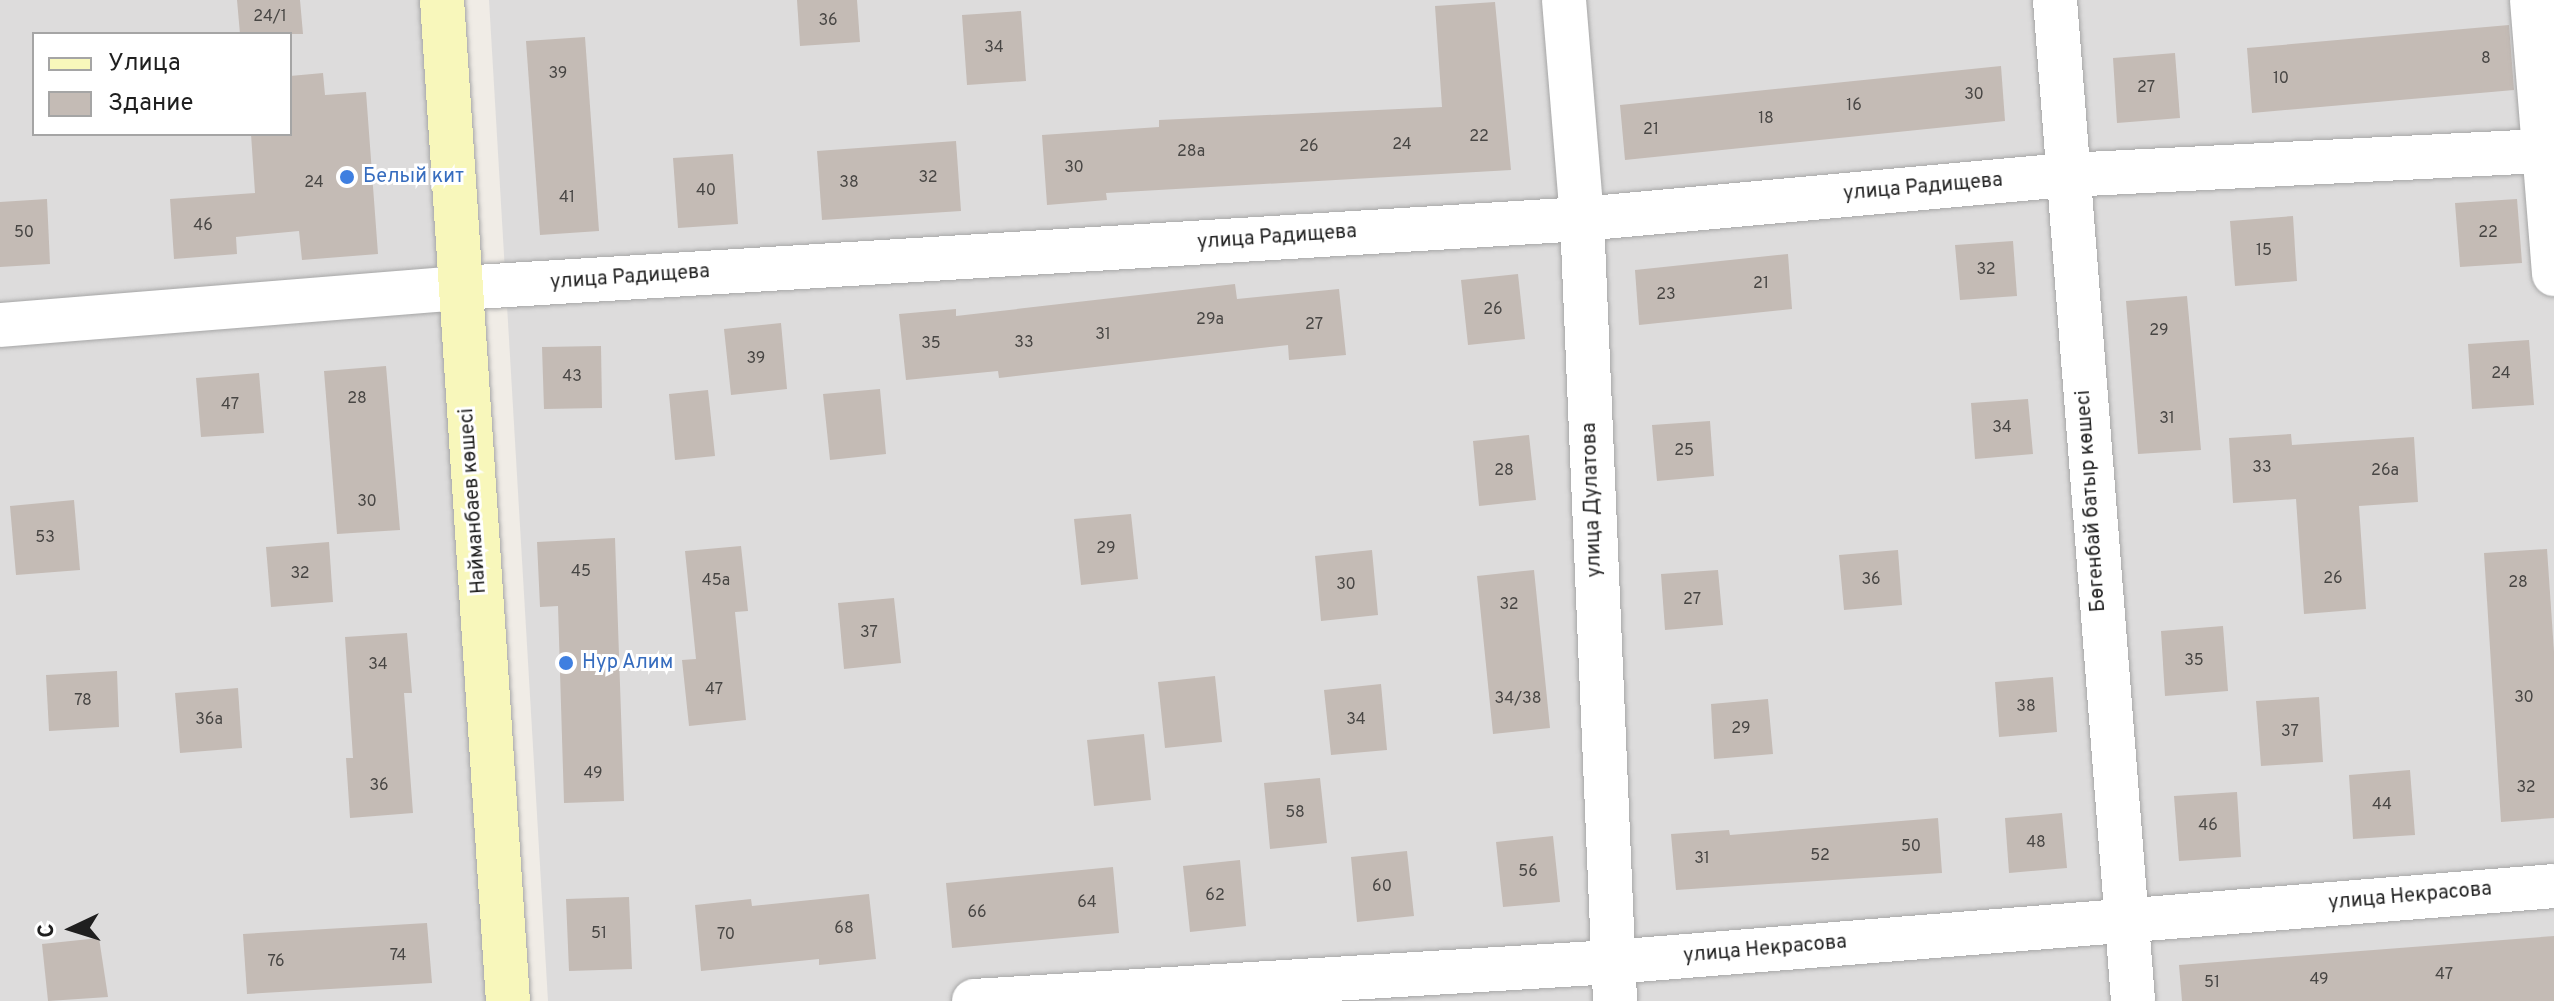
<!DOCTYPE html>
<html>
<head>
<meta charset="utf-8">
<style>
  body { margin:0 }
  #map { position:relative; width:2554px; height:1001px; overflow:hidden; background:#f0ece6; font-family:Overpass,sans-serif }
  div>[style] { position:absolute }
  .residential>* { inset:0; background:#dddcdc }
  .building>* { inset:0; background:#c4bbb5 }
  .roads { filter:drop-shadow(0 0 2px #a6a6a6) drop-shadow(0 0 2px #a6a6a6) }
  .minor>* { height:44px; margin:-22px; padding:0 22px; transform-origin:22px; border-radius:22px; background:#fff }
  .secondary>* { height:44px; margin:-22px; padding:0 22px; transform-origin:22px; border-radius:22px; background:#f8f7bb }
  .dots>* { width:22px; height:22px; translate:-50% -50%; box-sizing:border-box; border:4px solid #fff; border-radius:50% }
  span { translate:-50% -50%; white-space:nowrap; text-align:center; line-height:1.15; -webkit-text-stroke:6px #fff; paint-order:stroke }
  .number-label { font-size:16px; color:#484644 }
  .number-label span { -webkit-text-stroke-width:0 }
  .shop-label { font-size:20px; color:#366cbe }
  .left { translate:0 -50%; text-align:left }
  .street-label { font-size:20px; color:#1f1f1f }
  .legend { position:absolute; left:32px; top:32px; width:260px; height:104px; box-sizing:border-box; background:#fff; border:2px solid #a5a5a5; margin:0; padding:10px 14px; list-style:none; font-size:24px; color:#1f1f1f }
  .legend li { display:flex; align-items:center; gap:16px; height:40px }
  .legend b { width:40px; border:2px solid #a5a5a5 }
  .north { position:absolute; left:32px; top:889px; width:80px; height:80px; -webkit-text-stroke:6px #fff; paint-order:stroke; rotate:266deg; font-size:22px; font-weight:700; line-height:32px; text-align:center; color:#1f1f1f }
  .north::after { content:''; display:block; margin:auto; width:28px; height:36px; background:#1f1f1f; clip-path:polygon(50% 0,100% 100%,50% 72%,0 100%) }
</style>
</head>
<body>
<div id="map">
  <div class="residential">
    <i style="clip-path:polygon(evenodd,0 0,431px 0,488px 1001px,0 1001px,0 0,34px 34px,290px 34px,290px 134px,34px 134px,34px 34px)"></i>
    <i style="clip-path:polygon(489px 0,2527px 0,2554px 165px,2554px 1001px,548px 1001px)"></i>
  </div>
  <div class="building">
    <i style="clip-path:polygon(237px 0,300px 0,303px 34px,240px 34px)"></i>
    <i style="clip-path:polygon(797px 0,857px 0,860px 42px,800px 46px)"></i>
    <i style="clip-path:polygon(1495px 2px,1511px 170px,1106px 193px,1107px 200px,1047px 205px,1042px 135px,1159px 127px,1159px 120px,1442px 107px,1435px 6px)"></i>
    <i style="clip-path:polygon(1021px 11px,1026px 81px,967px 85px,962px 15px)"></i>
    <i style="clip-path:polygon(2509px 25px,2514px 90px,2252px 113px,2247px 48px)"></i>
    <i style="clip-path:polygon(585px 37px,599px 231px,540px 235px,526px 41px)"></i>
    <i style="clip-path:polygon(2175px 53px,2180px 118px,2117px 123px,2113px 58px)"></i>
    <i style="clip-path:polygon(2001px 66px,2005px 121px,1625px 160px,1620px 105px)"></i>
    <i style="clip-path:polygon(323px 73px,325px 95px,366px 92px,378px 254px,302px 260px,299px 231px,236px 237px,237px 254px,174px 259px,170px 199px,255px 193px,251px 134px,290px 134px,290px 76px)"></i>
    <i style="clip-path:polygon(956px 141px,961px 211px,822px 220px,817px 151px)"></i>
    <i style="clip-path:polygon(733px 154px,738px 224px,678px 228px,673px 158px)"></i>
    <i style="clip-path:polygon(47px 199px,50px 264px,0 267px,0 202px)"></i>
    <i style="clip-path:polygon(2517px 199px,2522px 263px,2460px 267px,2455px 203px)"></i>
    <i style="clip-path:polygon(2293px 216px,2297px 281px,2235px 286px,2230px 221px)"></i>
    <i style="clip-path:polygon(2013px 241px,2017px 296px,1960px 300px,1955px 245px)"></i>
    <i style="clip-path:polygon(1788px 254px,1792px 309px,1639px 325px,1635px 270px)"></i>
    <i style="clip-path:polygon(1518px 274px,1525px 339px,1468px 345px,1461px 280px)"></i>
    <i style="clip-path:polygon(1235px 284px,1237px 299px,1339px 289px,1346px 355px,1289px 360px,1288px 345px,999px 378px,998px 371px,906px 380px,899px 314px,956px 309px,956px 316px)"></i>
    <i style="clip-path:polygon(2187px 296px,2201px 450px,2138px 454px,2126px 301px)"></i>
    <i style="clip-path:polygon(781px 323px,787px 389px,731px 395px,724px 329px)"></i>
    <i style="clip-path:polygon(2529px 340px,2534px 405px,2472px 409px,2468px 344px)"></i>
    <i style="clip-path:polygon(601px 346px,602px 408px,544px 409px,542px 347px)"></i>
    <i style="clip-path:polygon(386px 366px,400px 530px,337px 534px,324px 371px)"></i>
    <i style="clip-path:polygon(259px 373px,264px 433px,201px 437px,196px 378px)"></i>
    <i style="clip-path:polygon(880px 389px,886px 454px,830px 460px,823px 394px)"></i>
    <i style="clip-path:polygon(708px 390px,715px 456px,675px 460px,669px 394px)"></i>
    <i style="clip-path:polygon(2028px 399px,2033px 454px,1975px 459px,1971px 403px)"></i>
    <i style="clip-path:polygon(1710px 421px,1714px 476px,1657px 481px,1652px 425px)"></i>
    <i style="clip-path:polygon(2291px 434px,2292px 445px,2414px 437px,2418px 502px,2359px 506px,2366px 609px,2304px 614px,2296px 499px,2233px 503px,2229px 438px)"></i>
    <i style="clip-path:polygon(1529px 435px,1536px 500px,1479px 506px,1473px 441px)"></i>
    <i style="clip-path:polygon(74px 500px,80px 570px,16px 575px,10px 506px)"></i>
    <i style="clip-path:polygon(1131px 514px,1138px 579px,1081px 585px,1074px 519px)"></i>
    <i style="clip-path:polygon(615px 538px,624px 801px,564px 803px,558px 606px,540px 607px,537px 542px)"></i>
    <i style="clip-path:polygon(329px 542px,333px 602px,271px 607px,266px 547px)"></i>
    <i style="clip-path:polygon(741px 546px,748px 611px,735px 612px,746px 720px,689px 726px,682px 660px,696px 659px,685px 551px)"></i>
    <i style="clip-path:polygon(2547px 549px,2554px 652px,2554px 818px,2501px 822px,2484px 553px)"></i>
    <i style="clip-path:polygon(1372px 550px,1378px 615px,1321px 621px,1315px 556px)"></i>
    <i style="clip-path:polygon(1898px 550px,1902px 605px,1844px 610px,1839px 555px)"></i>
    <i style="clip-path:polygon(1534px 570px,1550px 728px,1493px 734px,1477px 576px)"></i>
    <i style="clip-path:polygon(1718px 570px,1723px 625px,1665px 630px,1661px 574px)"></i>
    <i style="clip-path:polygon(894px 598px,901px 663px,844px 669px,838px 603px)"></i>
    <i style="clip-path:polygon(2223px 626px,2228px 691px,2165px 696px,2161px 631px)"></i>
    <i style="clip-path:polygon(407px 633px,412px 693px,404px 693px,413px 813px,350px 818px,346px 758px,353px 758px,345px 637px)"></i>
    <i style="clip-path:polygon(117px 671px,119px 727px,49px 731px,46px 675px)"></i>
    <i style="clip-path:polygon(1215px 676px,1222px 742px,1165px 748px,1158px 682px)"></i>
    <i style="clip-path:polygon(2053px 677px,2057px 732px,1999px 737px,1995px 682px)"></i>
    <i style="clip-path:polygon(1381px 684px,1387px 750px,1331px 755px,1324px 690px)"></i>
    <i style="clip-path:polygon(238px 688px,242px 748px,180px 753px,175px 693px)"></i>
    <i style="clip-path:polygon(2319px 697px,2323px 762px,2261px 766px,2256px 701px)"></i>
    <i style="clip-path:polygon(1768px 699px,1773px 754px,1714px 759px,1711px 704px)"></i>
    <i style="clip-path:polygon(1144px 734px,1151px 800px,1094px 806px,1087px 740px)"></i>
    <i style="clip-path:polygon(2410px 770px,2415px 835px,2353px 839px,2349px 775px)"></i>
    <i style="clip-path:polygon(1320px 778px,1327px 843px,1270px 849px,1264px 783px)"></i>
    <i style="clip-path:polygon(2237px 792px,2241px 857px,2179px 861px,2174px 796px)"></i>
    <i style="clip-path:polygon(2062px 813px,2067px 868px,2009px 873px,2005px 818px)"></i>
    <i style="clip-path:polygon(1938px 818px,1942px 873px,1676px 890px,1671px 834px,1729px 830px,1730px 835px)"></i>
    <i style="clip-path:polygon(1553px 836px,1560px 902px,1503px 907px,1496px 842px)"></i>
    <i style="clip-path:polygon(1407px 851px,1414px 916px,1357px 922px,1351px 857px)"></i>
    <i style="clip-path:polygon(1240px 860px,1246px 926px,1190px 932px,1183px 866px)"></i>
    <i style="clip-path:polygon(1113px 867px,1119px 933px,952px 948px,946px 883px)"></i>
    <i style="clip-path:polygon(869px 894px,876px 959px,819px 965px,819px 959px,701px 971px,695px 905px,751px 899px,752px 906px)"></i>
    <i style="clip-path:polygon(629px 897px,632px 969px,569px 971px,566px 899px)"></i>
    <i style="clip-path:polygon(427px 923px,432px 983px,247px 994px,243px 934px)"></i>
    <i style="clip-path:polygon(2554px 936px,2554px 1001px,2182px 1001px,2179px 965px)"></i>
    <i style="clip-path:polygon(99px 938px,108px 997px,48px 1001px,42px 944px)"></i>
  </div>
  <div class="roads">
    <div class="minor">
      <i style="left:1564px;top:0;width:220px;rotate:85.3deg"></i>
      <i style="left:1582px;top:219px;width:783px;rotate:87.58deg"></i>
      <i style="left:2055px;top:0;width:1004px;rotate:85.54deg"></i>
      <i style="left:2532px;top:0;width:275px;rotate:85.4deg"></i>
      <i style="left:0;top:325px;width:461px;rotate:-4.6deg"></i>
      <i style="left:460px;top:288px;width:1124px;rotate:-3.52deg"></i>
      <i style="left:1582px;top:219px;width:487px;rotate:-5.2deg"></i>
      <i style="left:2067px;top:175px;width:488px;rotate:-2.9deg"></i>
      <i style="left:974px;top:1001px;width:639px;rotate:-3.5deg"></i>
      <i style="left:1612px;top:962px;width:945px;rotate:-4.61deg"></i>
    </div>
    <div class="secondary">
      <i style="left:442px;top:0;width:1003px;rotate:86.23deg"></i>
    </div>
  </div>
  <div class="dots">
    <i style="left:347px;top:177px;background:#3f7fe0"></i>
    <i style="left:566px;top:663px;background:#3f7fe0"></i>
  </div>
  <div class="number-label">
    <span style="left:270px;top:17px">24/1</span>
    <span style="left:828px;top:21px">36</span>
    <span style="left:994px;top:48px">34</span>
    <span style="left:2486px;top:59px">8</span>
    <span style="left:558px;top:74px">39</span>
    <span style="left:2281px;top:79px">10</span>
    <span style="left:2146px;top:88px">27</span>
    <span style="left:1974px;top:95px">30</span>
    <span style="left:1854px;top:106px">16</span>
    <span style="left:1766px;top:119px">18</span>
    <span style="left:1651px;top:130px">21</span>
    <span style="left:1479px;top:137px">22</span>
    <span style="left:1402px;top:145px">24</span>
    <span style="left:1309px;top:147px">26</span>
    <span style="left:1191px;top:152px">28а</span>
    <span style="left:1074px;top:168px">30</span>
    <span style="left:928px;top:178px">32</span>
    <span style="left:314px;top:183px">24</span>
    <span style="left:849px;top:183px">38</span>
    <span style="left:706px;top:191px">40</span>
    <span style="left:567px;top:198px">41</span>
    <span style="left:203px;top:226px">46</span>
    <span style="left:24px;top:233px">50</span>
    <span style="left:2488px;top:233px">22</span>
    <span style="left:2264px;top:251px">15</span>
    <span style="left:1986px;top:270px">32</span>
    <span style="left:1761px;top:284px">21</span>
    <span style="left:1666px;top:295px">23</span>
    <span style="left:1493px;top:310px">26</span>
    <span style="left:1210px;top:320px">29а</span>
    <span style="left:1314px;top:325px">27</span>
    <span style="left:2159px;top:331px">29</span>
    <span style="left:1103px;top:335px">31</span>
    <span style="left:1024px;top:343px">33</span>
    <span style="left:931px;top:344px">35</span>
    <span style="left:756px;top:359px">39</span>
    <span style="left:2501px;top:374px">24</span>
    <span style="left:572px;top:377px">43</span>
    <span style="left:357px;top:399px">28</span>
    <span style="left:230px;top:405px">47</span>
    <span style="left:2167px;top:419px">31</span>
    <span style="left:2002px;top:428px">34</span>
    <span style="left:1684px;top:451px">25</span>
    <span style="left:2262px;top:468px">33</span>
    <span style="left:1504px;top:471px">28</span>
    <span style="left:2385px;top:471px">26а</span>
    <span style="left:367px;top:502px">30</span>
    <span style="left:45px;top:538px">53</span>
    <span style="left:1106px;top:549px">29</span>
    <span style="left:581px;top:572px">45</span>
    <span style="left:300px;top:574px">32</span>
    <span style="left:2333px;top:579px">26</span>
    <span style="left:1871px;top:580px">36</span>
    <span style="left:716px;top:581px">45а</span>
    <span style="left:2518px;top:583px">28</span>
    <span style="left:1346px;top:585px">30</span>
    <span style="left:1692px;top:600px">27</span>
    <span style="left:1509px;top:605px">32</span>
    <span style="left:869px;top:633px">37</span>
    <span style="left:2194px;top:661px">35</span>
    <span style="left:378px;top:665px">34</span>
    <span style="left:714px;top:690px">47</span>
    <span style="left:2524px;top:698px">30</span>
    <span style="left:1518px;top:699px">34/38</span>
    <span style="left:83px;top:701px">78</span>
    <span style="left:2026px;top:707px">38</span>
    <span style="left:209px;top:720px">36а</span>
    <span style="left:1356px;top:720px">34</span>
    <span style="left:1741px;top:729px">29</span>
    <span style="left:2290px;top:732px">37</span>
    <span style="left:593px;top:774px">49</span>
    <span style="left:379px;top:786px">36</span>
    <span style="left:2526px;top:788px">32</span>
    <span style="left:2382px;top:805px">44</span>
    <span style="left:1295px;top:813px">58</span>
    <span style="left:2208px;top:826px">46</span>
    <span style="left:2036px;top:843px">48</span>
    <span style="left:1911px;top:847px">50</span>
    <span style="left:1820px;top:856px">52</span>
    <span style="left:1702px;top:859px">31</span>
    <span style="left:1528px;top:872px">56</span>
    <span style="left:1382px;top:887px">60</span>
    <span style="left:1215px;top:896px">62</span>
    <span style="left:1087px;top:903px">64</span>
    <span style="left:977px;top:913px">66</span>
    <span style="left:844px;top:929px">68</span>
    <span style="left:599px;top:934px">51</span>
    <span style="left:726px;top:935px">70</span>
    <span style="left:398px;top:956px">74</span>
    <span style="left:276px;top:962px">76</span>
    <span style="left:2444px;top:975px">47</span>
    <span style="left:2319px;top:980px">49</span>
    <span style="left:2212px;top:983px">51</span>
  </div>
  <div class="shop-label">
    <span class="left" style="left:363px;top:177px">Белый кит</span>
    <span class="left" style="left:582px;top:663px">Нур Алим</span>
  </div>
  <div class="street-label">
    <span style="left:1923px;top:188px;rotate:-5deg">улица Радищева</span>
    <span style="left:1277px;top:238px;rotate:-4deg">улица Радищева</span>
    <span style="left:630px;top:278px;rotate:-4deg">улица Радищева</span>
    <span style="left:1593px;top:500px;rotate:-92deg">улица Дулатова</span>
    <span style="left:474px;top:501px;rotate:-94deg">Найманбаев көшесі</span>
    <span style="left:2092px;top:501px;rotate:-94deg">Бөгенбай батыр көшесі</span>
    <span style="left:2410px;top:897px;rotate:-5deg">улица Некрасова</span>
    <span style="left:1765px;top:950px;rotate:-5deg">улица Некрасова</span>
  </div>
  <ul class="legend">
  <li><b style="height:10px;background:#f8f7bb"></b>Улица</li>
  <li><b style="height:22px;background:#c4bbb5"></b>Здание</li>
  </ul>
  <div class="north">С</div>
</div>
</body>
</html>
